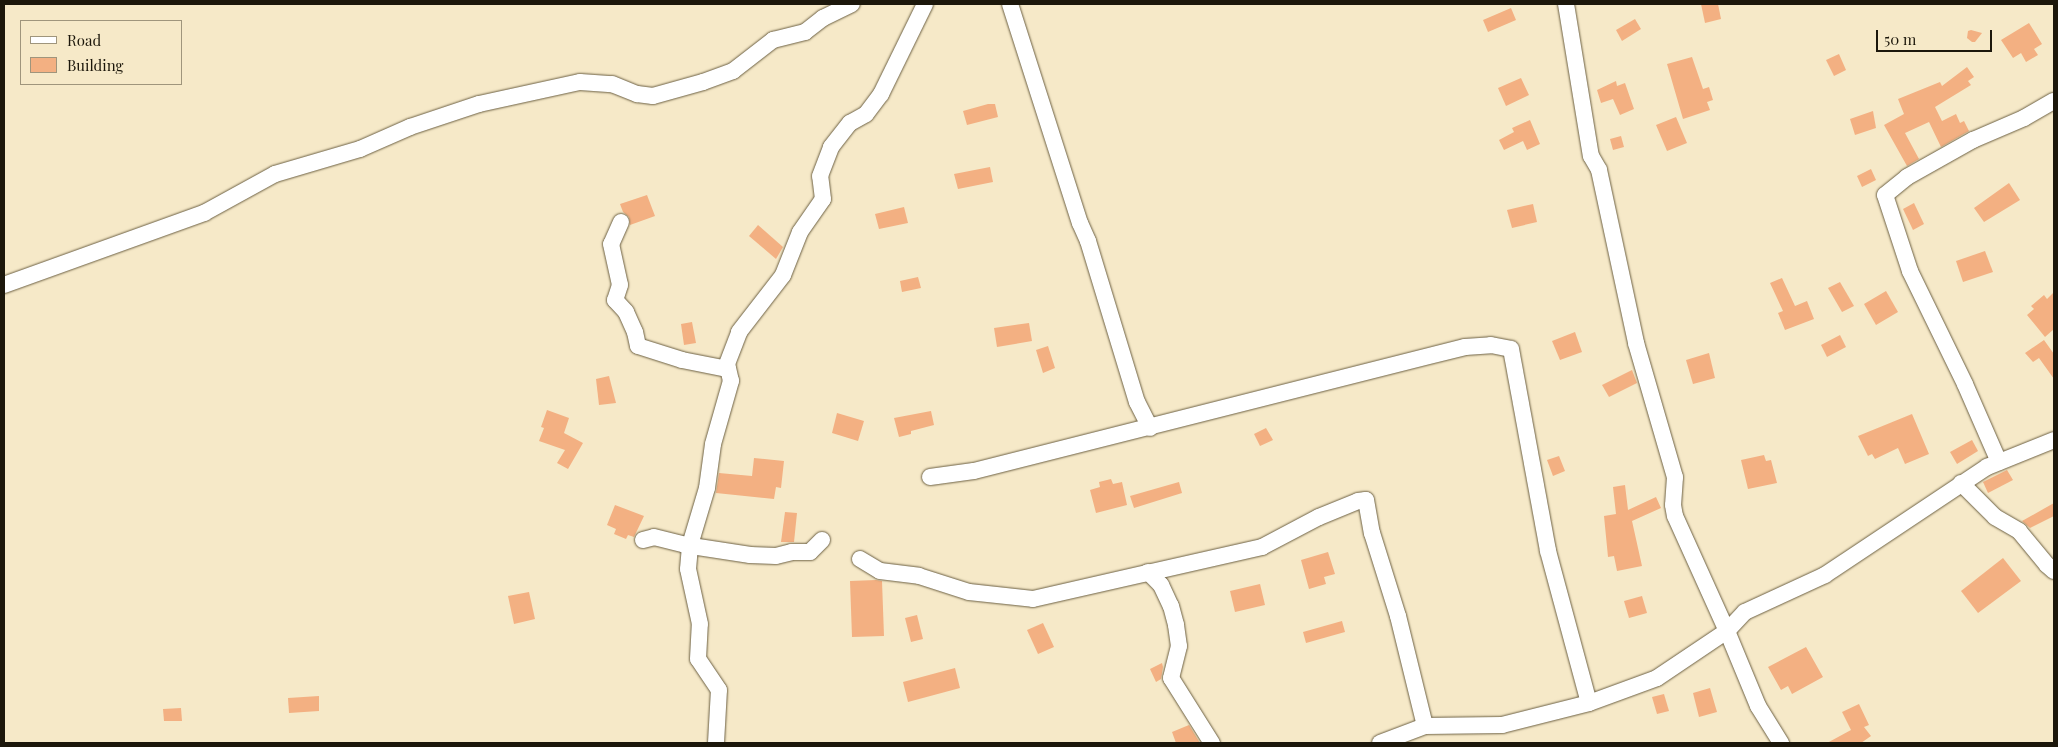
<!DOCTYPE html>
<html>
<head>
<meta charset="utf-8">
<style>
  body { margin:0 }
  #map { position:relative; width:2058px; height:747px; overflow:hidden; background:#f6e9c8; font-family:"Playfair Display",serif }
  div>[style] { position:absolute }
  .building>* { inset:0; background:#f3b082 }
  .roads { filter:drop-shadow(0 0 1px #6c6043) drop-shadow(0 0 1px #6c6043) }
  .minor>* { height:16px; margin:-8px; padding:0 8px; transform-origin:8px; border-radius:8px; background:#fff }
  span { translate:-50% -50%; white-space:nowrap; text-align:center; line-height:1.15; -webkit-text-stroke:5px #f6e9c8; paint-order:stroke }
  .frame { position:absolute; inset:0; border:5px solid #1c170b; pointer-events:none }
  .legend { position:absolute; left:20px; top:20px; width:162px; height:65px; box-sizing:border-box; background:#f6e9c8; border:1px solid #9f957c; margin:0; padding:6px 9px; list-style:none; font-size:15px; color:#1c170b }
  .legend li { display:flex; align-items:center; gap:10px; height:25px }
  .legend b { width:25px; border:1px solid #9f957c }
  .scale { position:absolute; left:1876px; top:30px; width:116px; height:22px; box-sizing:border-box; border:2px solid #1c170b; border-top:0; padding-left:6px; font-size:15px; line-height:18px; white-space:nowrap; color:#1c170b; -webkit-text-stroke:4px #f6e9c8; paint-order:stroke }
</style>
</head>
<body>
<div id="map">
  <div class="building">
    <i style="clip-path:polygon(1701px 4px,1718px 4px,1721px 19px,1705px 23px)"></i>
    <i style="clip-path:polygon(1511px 8px,1516px 20px,1488px 32px,1483px 20px)"></i>
    <i style="clip-path:polygon(1635px 19px,1641px 29px,1622px 41px,1616px 30px)"></i>
    <i style="clip-path:polygon(2029px 23px,2042px 44px,2034px 49px,2038px 55px,2026px 62px,2021px 53px,2013px 58px,2001px 40px)"></i>
    <i style="clip-path:polygon(1971px 30px,1982px 33px,1975px 42px,1972px 42px,1967px 38px,1968px 31px)"></i>
    <i style="clip-path:polygon(1839px 54px,1846px 70px,1834px 76px,1826px 60px)"></i>
    <i style="clip-path:polygon(1692px 57px,1703px 89px,1709px 87px,1713px 100px,1707px 102px,1710px 110px,1683px 119px,1667px 64px)"></i>
    <i style="clip-path:polygon(1967px 67px,1974px 77px,1968px 81px,1971px 85px,1935px 107px,1942px 121px,1956px 114px,1960px 123px,1964px 121px,1969px 131px,1941px 147px,1929px 122px,1905px 133px,1919px 159px,1907px 166px,1884px 125px,1904px 114px,1898px 99px,1940px 82px,1942px 86px)"></i>
    <i style="clip-path:polygon(1521px 78px,1529px 95px,1506px 106px,1498px 88px)"></i>
    <i style="clip-path:polygon(1616px 81px,1617px 86px,1625px 83px,1634px 109px,1620px 115px,1613px 99px,1601px 103px,1597px 90px)"></i>
    <i style="clip-path:polygon(988px 104px,995px 104px,998px 117px,967px 125px,963px 111px)"></i>
    <i style="clip-path:polygon(1873px 111px,1876px 128px,1855px 135px,1850px 119px)"></i>
    <i style="clip-path:polygon(1676px 117px,1687px 143px,1667px 151px,1656px 125px)"></i>
    <i style="clip-path:polygon(1530px 120px,1540px 144px,1527px 150px,1523px 141px,1504px 150px,1499px 140px,1514px 132px,1512px 128px)"></i>
    <i style="clip-path:polygon(1621px 136px,1624px 147px,1613px 150px,1610px 139px)"></i>
    <i style="clip-path:polygon(990px 167px,993px 182px,958px 189px,954px 174px)"></i>
    <i style="clip-path:polygon(1871px 169px,1876px 180px,1862px 187px,1857px 176px)"></i>
    <i style="clip-path:polygon(2009px 183px,2020px 200px,1984px 222px,1974px 208px)"></i>
    <i style="clip-path:polygon(647px 195px,655px 216px,630px 225px,629px 217px,623px 212px,620px 204px)"></i>
    <i style="clip-path:polygon(1914px 203px,1924px 224px,1913px 230px,1903px 209px)"></i>
    <i style="clip-path:polygon(1533px 204px,1537px 222px,1512px 228px,1507px 210px)"></i>
    <i style="clip-path:polygon(904px 207px,908px 223px,879px 229px,875px 214px)"></i>
    <i style="clip-path:polygon(758px 225px,783px 247px,776px 259px,749px 236px)"></i>
    <i style="clip-path:polygon(1985px 251px,1993px 272px,1963px 282px,1956px 261px)"></i>
    <i style="clip-path:polygon(918px 277px,921px 288px,902px 292px,900px 281px)"></i>
    <i style="clip-path:polygon(1782px 278px,1795px 306px,1807px 301px,1814px 319px,1785px 330px,1778px 313px,1783px 311px,1770px 283px)"></i>
    <i style="clip-path:polygon(1840px 282px,1854px 306px,1842px 312px,1828px 288px)"></i>
    <i style="clip-path:polygon(1886px 291px,1898px 312px,1876px 325px,1864px 304px)"></i>
    <i style="clip-path:polygon(2054px 292px,2054px 329px,2045px 337px,2027px 315px,2034px 309px,2031px 306px,2044px 295px,2047px 299px)"></i>
    <i style="clip-path:polygon(692px 322px,696px 343px,684px 345px,681px 324px)"></i>
    <i style="clip-path:polygon(1029px 323px,1032px 341px,997px 347px,994px 328px)"></i>
    <i style="clip-path:polygon(1575px 332px,1582px 352px,1560px 360px,1552px 341px)"></i>
    <i style="clip-path:polygon(1840px 335px,1846px 347px,1827px 357px,1821px 345px)"></i>
    <i style="clip-path:polygon(2044px 340px,2054px 354px,2054px 379px,2039px 358px,2033px 362px,2025px 353px)"></i>
    <i style="clip-path:polygon(1048px 346px,1055px 368px,1043px 373px,1036px 350px)"></i>
    <i style="clip-path:polygon(1709px 353px,1715px 378px,1693px 384px,1686px 360px)"></i>
    <i style="clip-path:polygon(1632px 370px,1637px 383px,1609px 397px,1602px 385px)"></i>
    <i style="clip-path:polygon(609px 376px,616px 403px,599px 405px,596px 379px)"></i>
    <i style="clip-path:polygon(547px 410px,569px 418px,564px 433px,583px 443px,568px 469px,557px 463px,565px 450px,539px 441px,544px 428px,541px 427px)"></i>
    <i style="clip-path:polygon(931px 411px,934px 425px,911px 431px,911px 434px,899px 437px,894px 418px)"></i>
    <i style="clip-path:polygon(837px 413px,864px 421px,858px 441px,832px 433px)"></i>
    <i style="clip-path:polygon(1912px 414px,1929px 454px,1905px 464px,1898px 448px,1875px 459px,1872px 454px,1868px 456px,1858px 436px)"></i>
    <i style="clip-path:polygon(1266px 428px,1273px 440px,1260px 446px,1254px 434px)"></i>
    <i style="clip-path:polygon(1972px 440px,1978px 451px,1957px 464px,1950px 452px)"></i>
    <i style="clip-path:polygon(1764px 455px,1766px 461px,1771px 460px,1777px 483px,1748px 489px,1741px 460px)"></i>
    <i style="clip-path:polygon(1559px 456px,1565px 471px,1553px 476px,1547px 460px)"></i>
    <i style="clip-path:polygon(754px 458px,784px 461px,781px 488px,776px 487px,774px 499px,716px 493px,719px 473px,752px 476px)"></i>
    <i style="clip-path:polygon(2007px 470px,2013px 480px,1988px 493px,1983px 482px)"></i>
    <i style="clip-path:polygon(1111px 479px,1113px 484px,1122px 482px,1127px 505px,1096px 513px,1090px 490px,1100px 487px,1099px 482px)"></i>
    <i style="clip-path:polygon(1179px 482px,1182px 493px,1134px 508px,1130px 496px)"></i>
    <i style="clip-path:polygon(1625px 485px,1628px 510px,1656px 497px,1661px 508px,1632px 521px,1642px 566px,1617px 571px,1614px 556px,1608px 557px,1604px 516px,1616px 514px,1613px 487px)"></i>
    <i style="clip-path:polygon(2054px 503px,2054px 516px,2030px 528px,2022px 521px)"></i>
    <i style="clip-path:polygon(615px 505px,644px 516px,634px 537px,628px 535px,626px 539px,614px 534px,616px 529px,607px 525px)"></i>
    <i style="clip-path:polygon(785px 512px,797px 513px,794px 542px,781px 542px)"></i>
    <i style="clip-path:polygon(1328px 552px,1335px 574px,1324px 577px,1326px 584px,1309px 589px,1301px 560px)"></i>
    <i style="clip-path:polygon(2003px 558px,2021px 581px,1978px 613px,1961px 591px)"></i>
    <i style="clip-path:polygon(876px 580px,882px 581px,884px 636px,852px 637px,850px 581px)"></i>
    <i style="clip-path:polygon(1260px 584px,1265px 605px,1235px 612px,1230px 591px)"></i>
    <i style="clip-path:polygon(529px 592px,535px 619px,514px 624px,508px 596px)"></i>
    <i style="clip-path:polygon(1642px 596px,1647px 613px,1629px 618px,1624px 601px)"></i>
    <i style="clip-path:polygon(917px 615px,923px 639px,911px 642px,905px 618px)"></i>
    <i style="clip-path:polygon(1342px 621px,1345px 632px,1306px 643px,1303px 632px)"></i>
    <i style="clip-path:polygon(1043px 623px,1054px 647px,1038px 654px,1027px 630px)"></i>
    <i style="clip-path:polygon(1806px 647px,1823px 677px,1792px 694px,1788px 686px,1781px 690px,1768px 667px)"></i>
    <i style="clip-path:polygon(1162px 663px,1163px 667px,1161px 679px,1156px 682px,1150px 669px)"></i>
    <i style="clip-path:polygon(955px 668px,960px 688px,908px 702px,903px 682px)"></i>
    <i style="clip-path:polygon(1710px 688px,1717px 712px,1699px 717px,1693px 693px)"></i>
    <i style="clip-path:polygon(1664px 694px,1669px 711px,1657px 714px,1652px 697px)"></i>
    <i style="clip-path:polygon(319px 696px,319px 711px,289px 713px,288px 698px)"></i>
    <i style="clip-path:polygon(1859px 704px,1869px 725px,1864px 727px,1871px 736px,1861px 743px,1827px 743px,1851px 730px,1842px 712px)"></i>
    <i style="clip-path:polygon(181px 708px,182px 721px,164px 721px,163px 709px)"></i>
    <i style="clip-path:polygon(1189px 725px,1200px 743px,1176px 743px,1172px 732px)"></i>
  </div>
  <div class="roads">
    <div class="minor">
      <i style="left:1010px;top:4px;width:230px;rotate:72.3deg"></i>
      <i style="left:1080px;top:223px;width:20px;rotate:66deg"></i>
      <i style="left:1088px;top:241px;width:168px;rotate:73.1deg"></i>
      <i style="left:1137px;top:402px;width:29px;rotate:63deg"></i>
      <i style="left:1566px;top:4px;width:154px;rotate:80.7deg"></i>
      <i style="left:1591px;top:156px;width:16px;rotate:60deg"></i>
      <i style="left:1599px;top:170px;width:177px;rotate:77.9deg"></i>
      <i style="left:1636px;top:343px;width:140px;rotate:73.8deg"></i>
      <i style="left:1675px;top:477px;width:28px;rotate:94deg"></i>
      <i style="left:1673px;top:505px;width:11px;rotate:80deg"></i>
      <i style="left:1675px;top:516px;width:126px;rotate:65.7deg"></i>
      <i style="left:1727px;top:631px;width:81px;rotate:67.5deg"></i>
      <i style="left:1758px;top:706px;width:44px;rotate:58.1deg"></i>
      <i style="left:621px;top:222px;width:24px;rotate:114deg"></i>
      <i style="left:611px;top:244px;width:42px;rotate:77.6deg"></i>
      <i style="left:620px;top:285px;width:16px;rotate:108deg"></i>
      <i style="left:615px;top:300px;width:16px;rotate:47deg"></i>
      <i style="left:626px;top:312px;width:22px;rotate:66deg"></i>
      <i style="left:635px;top:332px;width:14px;rotate:78deg"></i>
      <i style="left:638px;top:346px;width:46px;rotate:17.7deg"></i>
      <i style="left:682px;top:360px;width:47px;rotate:11.1deg"></i>
      <i style="left:4px;top:285px;width:213px;rotate:-19.8deg"></i>
      <i style="left:204px;top:213px;width:81px;rotate:-28.8deg"></i>
      <i style="left:275px;top:174px;width:89px;rotate:-16.4deg"></i>
      <i style="left:360px;top:149px;width:55px;rotate:-23.7deg"></i>
      <i style="left:410px;top:127px;width:73px;rotate:-18.4deg"></i>
      <i style="left:479px;top:104px;width:103px;rotate:-12.3deg"></i>
      <i style="left:580px;top:82px;width:32px;rotate:4deg"></i>
      <i style="left:612px;top:84px;width:27px;rotate:22deg"></i>
      <i style="left:637px;top:94px;width:16px;rotate:7deg"></i>
      <i style="left:653px;top:96px;width:52px;rotate:-15.6deg"></i>
      <i style="left:703px;top:82px;width:32px;rotate:-20deg"></i>
      <i style="left:733px;top:71px;width:51px;rotate:-37.8deg"></i>
      <i style="left:773px;top:40px;width:33px;rotate:-14deg"></i>
      <i style="left:805px;top:32px;width:23px;rotate:-38deg"></i>
      <i style="left:823px;top:18px;width:32px;rotate:-26deg"></i>
      <i style="left:1999px;top:462px;width:85px;rotate:-113.6deg"></i>
      <i style="left:1965px;top:384px;width:126px;rotate:-116deg"></i>
      <i style="left:1910px;top:271px;width:80px;rotate:-108.2deg"></i>
      <i style="left:1885px;top:195px;width:28px;rotate:-39deg"></i>
      <i style="left:1907px;top:177px;width:76px;rotate:-29.3deg"></i>
      <i style="left:1973px;top:140px;width:56px;rotate:-23.3deg"></i>
      <i style="left:2024px;top:118px;width:34px;rotate:-30deg"></i>
      <i style="left:930px;top:477px;width:44px;rotate:-7.8deg"></i>
      <i style="left:974px;top:471px;width:506px;rotate:-14.17deg"></i>
      <i style="left:1465px;top:347px;width:26px;rotate:-4deg"></i>
      <i style="left:1491px;top:345px;width:20px;rotate:11deg"></i>
      <i style="left:1511px;top:349px;width:205px;rotate:79.6deg"></i>
      <i style="left:1548px;top:551px;width:157px;rotate:74.9deg"></i>
      <i style="left:1961px;top:483px;width:48px;rotate:45deg"></i>
      <i style="left:1995px;top:517px;width:28px;rotate:30deg"></i>
      <i style="left:2019px;top:531px;width:44px;rotate:50.5deg"></i>
      <i style="left:2047px;top:565px;width:9px;rotate:41deg"></i>
      <i style="left:643px;top:540px;width:11px;rotate:-15deg"></i>
      <i style="left:654px;top:537px;width:32px;rotate:14deg"></i>
      <i style="left:685px;top:545px;width:66px;rotate:8.7deg"></i>
      <i style="left:750px;top:555px;width:26px;rotate:2deg"></i>
      <i style="left:776px;top:556px;width:16px;rotate:-14deg"></i>
      <i style="left:792px;top:552px;width:18px"></i>
      <i style="left:810px;top:552px;width:17px;rotate:-45deg"></i>
      <i style="left:860px;top:559px;width:23px;rotate:31deg"></i>
      <i style="left:880px;top:571px;width:39px;rotate:7deg"></i>
      <i style="left:919px;top:576px;width:52px;rotate:17.7deg"></i>
      <i style="left:969px;top:592px;width:64px;rotate:6.2deg"></i>
      <i style="left:1033px;top:599px;width:235px;rotate:-12.8deg"></i>
      <i style="left:1262px;top:547px;width:64px;rotate:-27.8deg"></i>
      <i style="left:1319px;top:517px;width:42px;rotate:-22.3deg"></i>
      <i style="left:1358px;top:501px;width:8px;rotate:-7deg"></i>
      <i style="left:1366px;top:500px;width:34px;rotate:80deg"></i>
      <i style="left:1372px;top:533px;width:87px;rotate:72.6deg"></i>
      <i style="left:1398px;top:616px;width:113px;rotate:76.2deg"></i>
      <i style="left:1148px;top:572px;width:18px;rotate:45deg"></i>
      <i style="left:1161px;top:585px;width:23px;rotate:65deg"></i>
      <i style="left:1171px;top:606px;width:20px;rotate:75deg"></i>
      <i style="left:1176px;top:625px;width:21px;rotate:82deg"></i>
      <i style="left:1179px;top:646px;width:33px;rotate:104deg"></i>
      <i style="left:1171px;top:678px;width:77px;rotate:57.8deg"></i>
      <i style="left:716px;top:743px;width:53px;rotate:-86.8deg"></i>
      <i style="left:719px;top:690px;width:37px;rotate:-124deg"></i>
      <i style="left:698px;top:659px;width:35px;rotate:-87deg"></i>
      <i style="left:700px;top:624px;width:56px;rotate:-102.3deg"></i>
      <i style="left:688px;top:569px;width:24px;rotate:-85deg"></i>
      <i style="left:690px;top:545px;width:59px;rotate:-73.4deg"></i>
      <i style="left:707px;top:488px;width:44px;rotate:-82.2deg"></i>
      <i style="left:713px;top:444px;width:66px;rotate:-74.1deg"></i>
      <i style="left:731px;top:381px;width:17px;rotate:-103deg"></i>
      <i style="left:727px;top:364px;width:34px;rotate:-69deg"></i>
      <i style="left:739px;top:332px;width:72px;rotate:-52.3deg"></i>
      <i style="left:783px;top:275px;width:46px;rotate:-68.4deg"></i>
      <i style="left:800px;top:232px;width:40px;rotate:-55.1deg"></i>
      <i style="left:823px;top:199px;width:23px;rotate:-97deg"></i>
      <i style="left:820px;top:176px;width:31px;rotate:-69deg"></i>
      <i style="left:831px;top:147px;width:31px;rotate:-52deg"></i>
      <i style="left:850px;top:123px;width:18px;rotate:-29deg"></i>
      <i style="left:866px;top:114px;width:25px;rotate:-53deg"></i>
      <i style="left:881px;top:94px;width:100px;rotate:-63.9deg"></i>
      <i style="left:1380px;top:743px;width:48px;rotate:-20.7deg"></i>
      <i style="left:1425px;top:726px;width:77px;rotate:-0.7deg"></i>
      <i style="left:1502px;top:725px;width:90px;rotate:-14.2deg"></i>
      <i style="left:1589px;top:703px;width:72px;rotate:-20.2deg"></i>
      <i style="left:1657px;top:678px;width:84px;rotate:-33.9deg"></i>
      <i style="left:1727px;top:631px;width:26px;rotate:-47deg"></i>
      <i style="left:1745px;top:612px;width:88px;rotate:-24.8deg"></i>
      <i style="left:1825px;top:575px;width:195px;rotate:-33.7deg"></i>
      <i style="left:1987px;top:467px;width:72px;rotate:-21.9deg"></i>
    </div>
  </div>
  <div class="frame"></div>
  <ul class="legend">
  <li><b style="height:6px;background:#fff"></b>Road</li>
  <li><b style="height:14px;background:#f3b082"></b>Building</li>
  </ul>
  <div class="scale">50 m</div>
</div>
</body>
</html>
